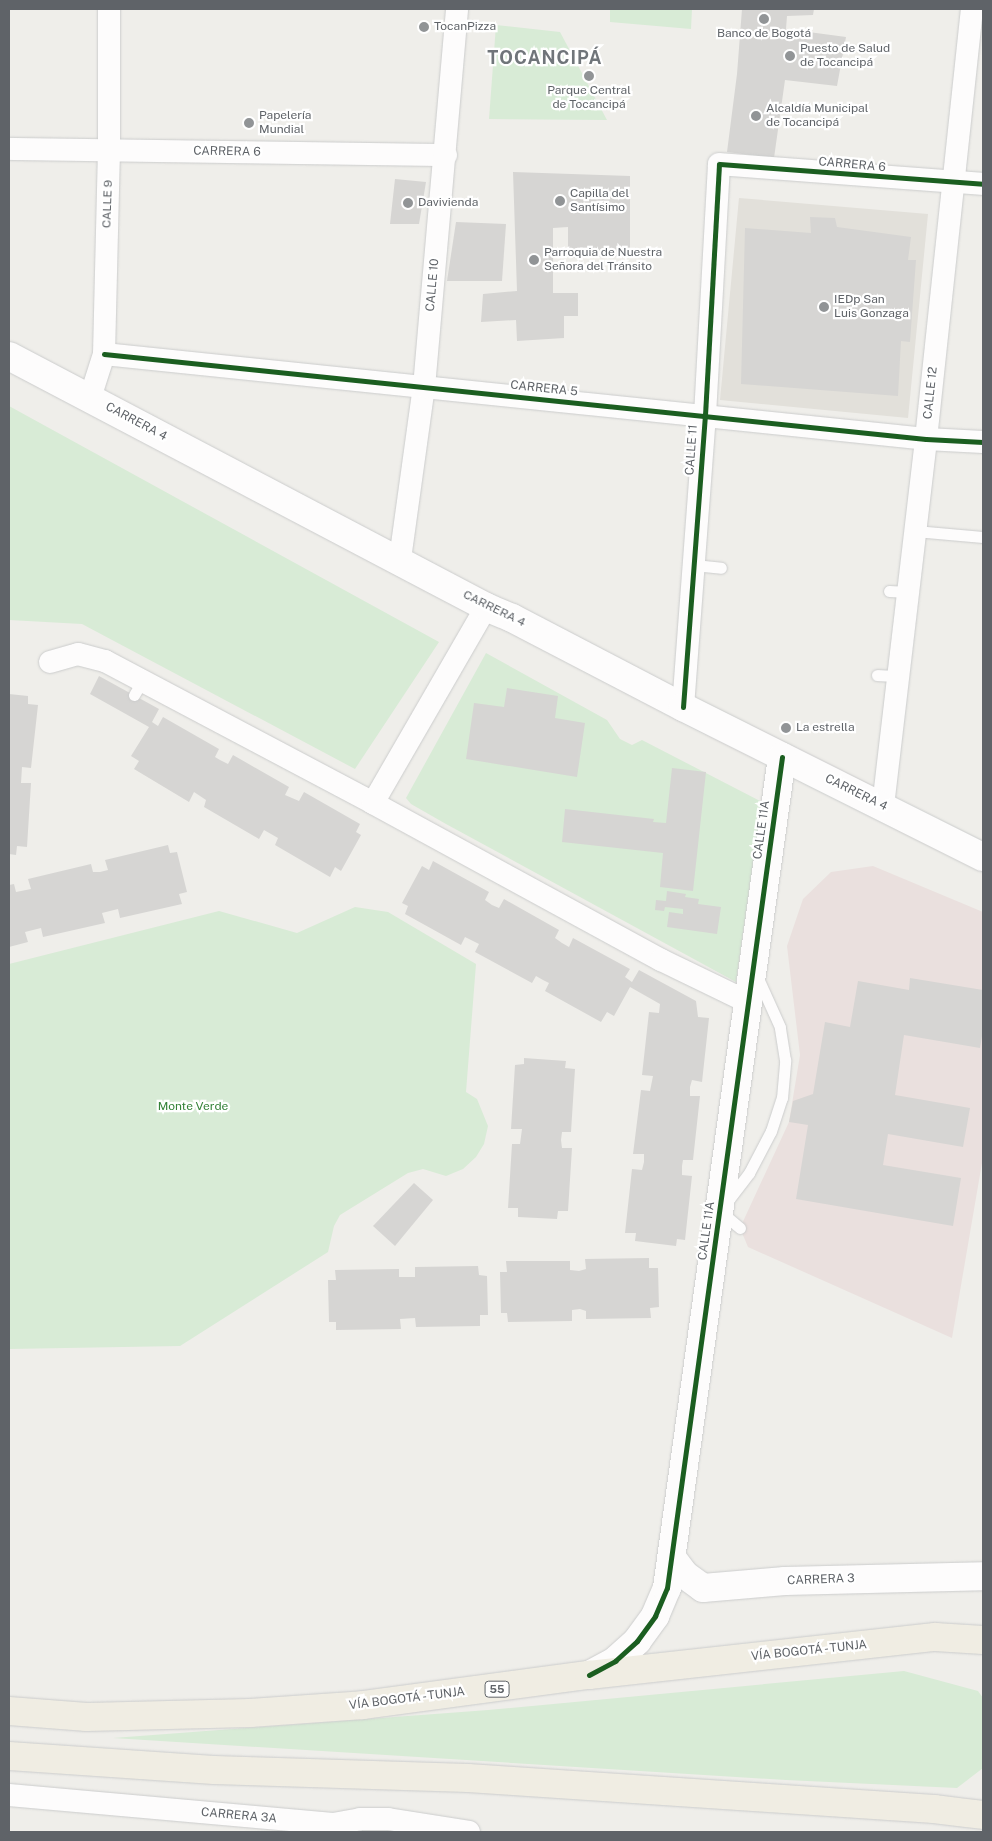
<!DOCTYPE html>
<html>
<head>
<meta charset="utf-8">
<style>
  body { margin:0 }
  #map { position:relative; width:992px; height:1841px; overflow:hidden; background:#efeeea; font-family:"Public Sans",sans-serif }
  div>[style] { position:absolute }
  .education>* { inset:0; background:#e2e0da }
  .medical>* { inset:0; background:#eae0de }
  .green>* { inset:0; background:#d8ebd6 }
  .building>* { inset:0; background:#d6d5d3 }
  .roads { filter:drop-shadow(0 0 1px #cbcccc) drop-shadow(0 0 1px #cbcccc) }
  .lane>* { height:11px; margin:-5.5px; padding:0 5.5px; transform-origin:5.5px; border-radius:5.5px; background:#fdfcfc }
  .street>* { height:22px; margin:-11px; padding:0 11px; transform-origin:11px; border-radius:11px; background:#fdfcfc }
  .secondary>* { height:28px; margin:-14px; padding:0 14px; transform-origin:14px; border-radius:14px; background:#fdfcfc }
  .highway>* { height:28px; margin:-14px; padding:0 14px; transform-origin:14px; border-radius:14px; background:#f0ede3 }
  .cycleway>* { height:5px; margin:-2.5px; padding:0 2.5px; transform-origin:2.5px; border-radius:2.5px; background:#1b5e20 }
  .dots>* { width:14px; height:14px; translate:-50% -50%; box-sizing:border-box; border:2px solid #fff; border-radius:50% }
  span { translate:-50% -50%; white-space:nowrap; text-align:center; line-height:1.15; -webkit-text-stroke:4.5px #fff; paint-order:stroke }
  .shield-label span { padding:1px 4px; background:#fff; border:1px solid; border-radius:4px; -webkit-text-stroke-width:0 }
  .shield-label { font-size:11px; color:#5f6368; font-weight:700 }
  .poi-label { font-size:12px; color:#5f6368 }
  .left { translate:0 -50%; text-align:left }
  .street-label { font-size:12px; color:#5f6368 }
  .park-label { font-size:12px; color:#348238 }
  .district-label { font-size:18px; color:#70757a; font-weight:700; letter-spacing:1px }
  .frame { position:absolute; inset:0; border:10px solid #5f6368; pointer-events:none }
</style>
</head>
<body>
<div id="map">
  <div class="education">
    <i style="clip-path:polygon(739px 198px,928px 214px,908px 418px,720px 400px)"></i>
  </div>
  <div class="medical">
    <i style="clip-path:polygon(873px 866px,983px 912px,983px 1157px,952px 1338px,748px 1247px,740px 1228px,789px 1122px,800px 1055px,787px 946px,803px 899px,831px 872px)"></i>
  </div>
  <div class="green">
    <i style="clip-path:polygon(610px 9px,692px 9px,691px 29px,610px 22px)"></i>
    <i style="clip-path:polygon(496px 25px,560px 32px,607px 120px,489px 119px)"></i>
    <i style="clip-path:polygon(9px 406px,439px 642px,355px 769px,82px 624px,9px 620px)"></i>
    <i style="clip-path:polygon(486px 653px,607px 720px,620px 739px,632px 745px,642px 740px,762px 802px,736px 982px,446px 824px,411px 804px,406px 798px)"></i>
    <i style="clip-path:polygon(355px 907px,388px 912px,476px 964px,466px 1092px,477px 1099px,488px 1126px,484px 1144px,476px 1157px,463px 1169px,446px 1176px,423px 1169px,408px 1173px,340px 1215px,334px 1226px,328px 1252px,180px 1346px,9px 1349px,9px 964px,219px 911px,297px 933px)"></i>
    <i style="clip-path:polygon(904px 1671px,978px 1691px,983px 1698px,983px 1768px,957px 1788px,786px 1780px,113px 1738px,488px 1710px)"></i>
  </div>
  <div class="building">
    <i style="clip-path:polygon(742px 9px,814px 9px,813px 15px,787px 16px,786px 29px,846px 37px,837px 86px,785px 80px,774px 158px,727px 152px,737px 74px)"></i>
    <i style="clip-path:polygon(513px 172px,630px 176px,630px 256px,568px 258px,568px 227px,553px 228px,553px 293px,578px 293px,578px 316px,564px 316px,564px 338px,517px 341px,516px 320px,481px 322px,483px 294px,517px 291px)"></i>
    <i style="clip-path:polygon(395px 179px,426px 182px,419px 224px,390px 224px)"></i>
    <i style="clip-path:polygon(810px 217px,835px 218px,837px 227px,911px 237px,908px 260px,916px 260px,910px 342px,901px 341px,898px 396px,741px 384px,745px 228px,811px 233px)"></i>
    <i style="clip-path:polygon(456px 222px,506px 224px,502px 281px,447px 281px)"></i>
    <i style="clip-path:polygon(99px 676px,159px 709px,152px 722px,158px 726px,163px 717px,219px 749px,215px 757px,220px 760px,228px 764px,233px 755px,289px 787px,285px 795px,299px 801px,304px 792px,360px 824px,356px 832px,361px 835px,341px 871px,335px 867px,330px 877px,275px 845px,278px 838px,264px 830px,259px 839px,204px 807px,206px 800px,194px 792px,189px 802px,134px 769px,139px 761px,131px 756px,149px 727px,90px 694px)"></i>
    <i style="clip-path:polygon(507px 688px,558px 696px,555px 718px,585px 723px,577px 777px,466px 759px,474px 703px,504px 707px)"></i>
    <i style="clip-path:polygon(9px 694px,28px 696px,28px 704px,38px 705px,31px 768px,22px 767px,21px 783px,31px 783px,27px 847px,17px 846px,16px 855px,9px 854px)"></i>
    <i style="clip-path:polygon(672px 768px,706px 772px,693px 891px,660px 887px,663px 853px,562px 842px,565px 809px,654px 819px,653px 822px,666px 823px)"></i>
    <i style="clip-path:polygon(168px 845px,170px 853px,177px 852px,187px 892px,179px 894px,182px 904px,120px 918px,118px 909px,102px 913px,105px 923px,43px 937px,41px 928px,25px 932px,28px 942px,9px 947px,9px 885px,14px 884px,16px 892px,31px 889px,28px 879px,91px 864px,93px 872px,100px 872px,108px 870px,105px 860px)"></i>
    <i style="clip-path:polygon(433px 861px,489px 892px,485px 900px,492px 905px,499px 908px,504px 899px,559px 930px,555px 938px,562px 943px,569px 947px,573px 938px,630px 969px,625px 977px,632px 982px,639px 970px,696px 1001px,698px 1017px,709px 1018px,702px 1082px,692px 1080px,690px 1087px,690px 1096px,700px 1096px,693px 1160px,683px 1160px,682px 1166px,682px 1175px,692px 1176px,685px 1240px,677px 1239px,676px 1246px,635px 1241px,636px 1233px,625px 1233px,632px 1169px,642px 1170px,644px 1162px,644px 1154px,633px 1154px,641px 1090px,650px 1091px,653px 1076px,642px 1075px,649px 1012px,659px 1013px,660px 1004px,630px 987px,614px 1016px,607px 1012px,601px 1022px,545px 991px,549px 983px,543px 980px,536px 976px,532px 983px,475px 952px,479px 944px,465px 937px,461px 945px,405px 914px,408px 906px,402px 903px,422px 866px,429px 870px)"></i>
    <i style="clip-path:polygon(667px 891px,686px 894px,685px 897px,699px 899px,698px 904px,721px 907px,717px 934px,667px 927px,669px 912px,683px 914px,683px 909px,665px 907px,664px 911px,655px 910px,656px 900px,666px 901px)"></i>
    <i style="clip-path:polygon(910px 978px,983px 990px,983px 1030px,980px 1048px,904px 1035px,895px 1095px,970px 1108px,963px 1147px,888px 1134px,883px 1165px,961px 1178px,953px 1226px,796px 1199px,808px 1125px,789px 1122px,793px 1101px,813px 1094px,825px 1022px,850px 1027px,858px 981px,909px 990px)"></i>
    <i style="clip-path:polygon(524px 1058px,566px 1061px,565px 1068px,575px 1069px,571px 1132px,562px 1132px,561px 1140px,562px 1148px,572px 1148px,568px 1211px,558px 1211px,557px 1219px,518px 1217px,518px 1208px,508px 1208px,512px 1144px,520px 1144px,522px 1129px,511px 1129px,515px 1065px,524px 1064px)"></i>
    <i style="clip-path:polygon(414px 1183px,433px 1200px,395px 1246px,373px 1226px)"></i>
    <i style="clip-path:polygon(649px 1258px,649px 1268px,658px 1268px,659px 1307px,650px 1308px,651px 1318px,586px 1319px,586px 1311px,580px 1309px,572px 1310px,572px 1321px,508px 1322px,507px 1313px,501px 1313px,500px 1272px,507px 1272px,506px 1261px,570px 1261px,570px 1270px,579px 1271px,586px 1269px,585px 1259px)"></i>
    <i style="clip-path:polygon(478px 1266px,479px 1275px,487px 1276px,488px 1315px,480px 1315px,480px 1326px,416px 1327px,415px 1318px,400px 1319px,401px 1329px,336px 1330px,336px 1322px,329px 1322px,328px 1280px,336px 1280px,335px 1270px,399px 1269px,399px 1277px,415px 1277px,415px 1267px)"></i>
  </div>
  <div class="roads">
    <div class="lane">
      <i style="left:915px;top:531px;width:68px;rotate:5deg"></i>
      <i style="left:694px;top:565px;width:27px;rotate:6deg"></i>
      <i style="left:889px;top:591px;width:19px;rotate:3deg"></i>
      <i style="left:877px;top:675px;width:21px;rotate:3deg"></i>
      <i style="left:134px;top:695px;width:16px;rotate:-60deg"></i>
      <i style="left:740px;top:1228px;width:26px;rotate:-140deg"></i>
      <i style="left:720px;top:1211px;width:48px;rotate:-52.7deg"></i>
      <i style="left:749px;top:1173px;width:47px;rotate:-62.4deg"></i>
      <i style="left:771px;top:1131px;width:35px;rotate:-72deg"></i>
      <i style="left:782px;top:1098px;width:38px;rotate:-85deg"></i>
      <i style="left:785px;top:1060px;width:33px;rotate:-99deg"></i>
      <i style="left:780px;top:1027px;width:56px;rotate:-114.3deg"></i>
    </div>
    <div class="street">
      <i style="left:9px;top:149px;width:437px;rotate:0.8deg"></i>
      <i style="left:104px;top:354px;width:826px;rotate:5.9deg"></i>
      <i style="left:926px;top:439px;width:57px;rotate:3deg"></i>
      <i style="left:90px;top:398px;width:46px;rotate:-72.3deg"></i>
      <i style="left:104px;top:354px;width:204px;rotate:-88.6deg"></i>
      <i style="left:109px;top:150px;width:141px;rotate:-90deg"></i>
      <i style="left:400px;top:559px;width:174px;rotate:-82.1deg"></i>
      <i style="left:424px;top:387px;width:379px;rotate:-85deg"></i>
      <i style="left:50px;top:662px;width:29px;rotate:-16deg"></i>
      <i style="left:78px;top:654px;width:28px;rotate:15deg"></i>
      <i style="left:105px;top:661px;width:303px;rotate:27.9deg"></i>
      <i style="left:373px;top:803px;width:328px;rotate:28.6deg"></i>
      <i style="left:661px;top:960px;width:97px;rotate:25.8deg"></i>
      <i style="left:683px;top:707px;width:293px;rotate:-85.7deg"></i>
      <i style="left:705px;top:415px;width:251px;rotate:-86.8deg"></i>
      <i style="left:719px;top:164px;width:265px;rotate:4.3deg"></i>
      <i style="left:373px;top:803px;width:226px;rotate:-60deg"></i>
      <i style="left:883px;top:806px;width:370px;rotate:-83.3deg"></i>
      <i style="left:926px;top:439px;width:432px;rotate:-83.9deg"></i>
      <i style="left:9px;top:1795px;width:325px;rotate:5.1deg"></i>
      <i style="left:333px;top:1824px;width:27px;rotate:-10deg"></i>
      <i style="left:360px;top:1819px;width:28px"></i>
      <i style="left:388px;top:1819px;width:82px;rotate:9.1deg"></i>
    </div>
    <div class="secondary">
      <i style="left:9px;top:356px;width:539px;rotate:27.75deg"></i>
      <i style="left:486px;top:607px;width:28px;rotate:23deg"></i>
      <i style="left:512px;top:618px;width:193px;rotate:27.5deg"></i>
      <i style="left:683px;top:707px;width:335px;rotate:26.6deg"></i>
      <i style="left:672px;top:1558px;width:21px;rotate:53deg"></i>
      <i style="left:685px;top:1575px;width:22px;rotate:36deg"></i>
      <i style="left:703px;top:1588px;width:82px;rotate:-4.9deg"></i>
      <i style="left:785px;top:1581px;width:198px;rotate:-1.4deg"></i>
      <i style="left:589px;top:1675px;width:30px;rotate:-28deg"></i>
      <i style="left:615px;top:1661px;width:30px;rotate:-42deg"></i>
      <i style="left:637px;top:1641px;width:31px;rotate:-54deg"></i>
      <i style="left:655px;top:1616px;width:30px;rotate:-67deg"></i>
      <i style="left:667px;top:1588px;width:839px;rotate:-82.12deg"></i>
    </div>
    <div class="highway">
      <i style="left:9px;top:1711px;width:78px;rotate:4.4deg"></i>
      <i style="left:87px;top:1717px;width:163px;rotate:-1.4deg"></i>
      <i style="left:250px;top:1713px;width:113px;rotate:-4deg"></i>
      <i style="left:363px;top:1705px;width:228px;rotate:-7.6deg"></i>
      <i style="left:589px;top:1675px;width:348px;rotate:-6.3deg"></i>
      <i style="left:935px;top:1637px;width:48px;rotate:3.6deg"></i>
      <i style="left:9px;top:1756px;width:205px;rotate:3.9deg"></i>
      <i style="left:214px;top:1770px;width:254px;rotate:1.8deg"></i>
      <i style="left:468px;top:1778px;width:467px;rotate:3.8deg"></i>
      <i style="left:934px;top:1809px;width:49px;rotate:7deg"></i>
    </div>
  </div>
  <div class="cycleway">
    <i style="left:104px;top:354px;width:826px;rotate:5.9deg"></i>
    <i style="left:926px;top:439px;width:57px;rotate:3deg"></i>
    <i style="left:683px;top:707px;width:293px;rotate:-85.7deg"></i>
    <i style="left:705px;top:415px;width:251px;rotate:-86.8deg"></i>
    <i style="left:719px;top:164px;width:265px;rotate:4.3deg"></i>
    <i style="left:589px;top:1675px;width:30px;rotate:-28deg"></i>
    <i style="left:615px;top:1661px;width:30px;rotate:-42deg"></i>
    <i style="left:637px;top:1641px;width:31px;rotate:-54deg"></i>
    <i style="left:655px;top:1616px;width:30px;rotate:-67deg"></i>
    <i style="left:667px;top:1588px;width:839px;rotate:-82.12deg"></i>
  </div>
  <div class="dots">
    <i style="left:764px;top:19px;background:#919496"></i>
    <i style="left:424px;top:27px;background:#919496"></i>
    <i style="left:790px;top:56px;background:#919496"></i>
    <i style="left:589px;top:76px;background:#919496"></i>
    <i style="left:756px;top:116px;background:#919496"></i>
    <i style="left:249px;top:123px;background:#919496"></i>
    <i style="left:560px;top:201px;background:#919496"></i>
    <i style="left:408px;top:203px;background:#919496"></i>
    <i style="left:534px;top:260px;background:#919496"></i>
    <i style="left:824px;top:307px;background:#919496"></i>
    <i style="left:786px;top:728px;background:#919496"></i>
  </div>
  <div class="shield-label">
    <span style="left:497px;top:1689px">55</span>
  </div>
  <div class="poi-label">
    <span class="left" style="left:434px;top:27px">TocanPizza</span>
    <span style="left:764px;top:34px">Banco de Bogotá</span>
    <span class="left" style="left:800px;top:56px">Puesto de Salud<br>de Tocancipá</span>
    <span style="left:589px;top:98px">Parque Central<br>de Tocancipá</span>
    <span class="left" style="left:766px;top:116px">Alcaldía Municipal<br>de Tocancipá</span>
    <span class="left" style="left:259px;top:123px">Papelería<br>Mundial</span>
    <span class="left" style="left:570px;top:201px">Capilla del<br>Santísimo</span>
    <span class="left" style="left:418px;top:203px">Davivienda</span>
    <span class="left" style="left:544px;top:260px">Parroquia de Nuestra<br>Señora del Tránsito</span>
    <span class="left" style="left:834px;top:307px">IEDp San<br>Luis Gonzaga</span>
    <span class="left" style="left:796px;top:728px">La estrella</span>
  </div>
  <div class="street-label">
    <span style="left:227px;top:152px;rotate:1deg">CARRERA 6</span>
    <span style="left:852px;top:165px;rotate:5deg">CARRERA 6</span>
    <span style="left:108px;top:204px;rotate:-88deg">CALLE 9</span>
    <span style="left:433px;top:285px;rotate:-85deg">CALLE 10</span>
    <span style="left:544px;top:389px;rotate:6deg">CARRERA 5</span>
    <span style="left:931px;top:393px;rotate:-84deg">CALLE 12</span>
    <span style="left:136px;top:422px;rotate:28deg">CARRERA 4</span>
    <span style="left:692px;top:450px;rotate:-86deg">CALLE 11</span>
    <span style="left:494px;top:609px;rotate:26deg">CARRERA 4</span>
    <span style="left:856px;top:793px;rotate:26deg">CARRERA 4</span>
    <span style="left:762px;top:830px;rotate:-82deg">CALLE 11A</span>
    <span style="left:707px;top:1231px;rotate:-82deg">CALLE 11A</span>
    <span style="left:821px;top:1580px;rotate:-2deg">CARRERA 3</span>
    <span style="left:809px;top:1651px;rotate:-6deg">VÍA BOGOTÁ - TUNJA</span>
    <span style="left:407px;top:1699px;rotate:-7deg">VÍA BOGOTÁ - TUNJA</span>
    <span style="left:239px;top:1816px;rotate:5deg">CARRERA 3A</span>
  </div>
  <div class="park-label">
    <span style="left:193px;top:1107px">Monte Verde</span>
  </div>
  <div class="district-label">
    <span style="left:545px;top:58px">TOCANCIPÁ</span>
  </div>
  <div class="frame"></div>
</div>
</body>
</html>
